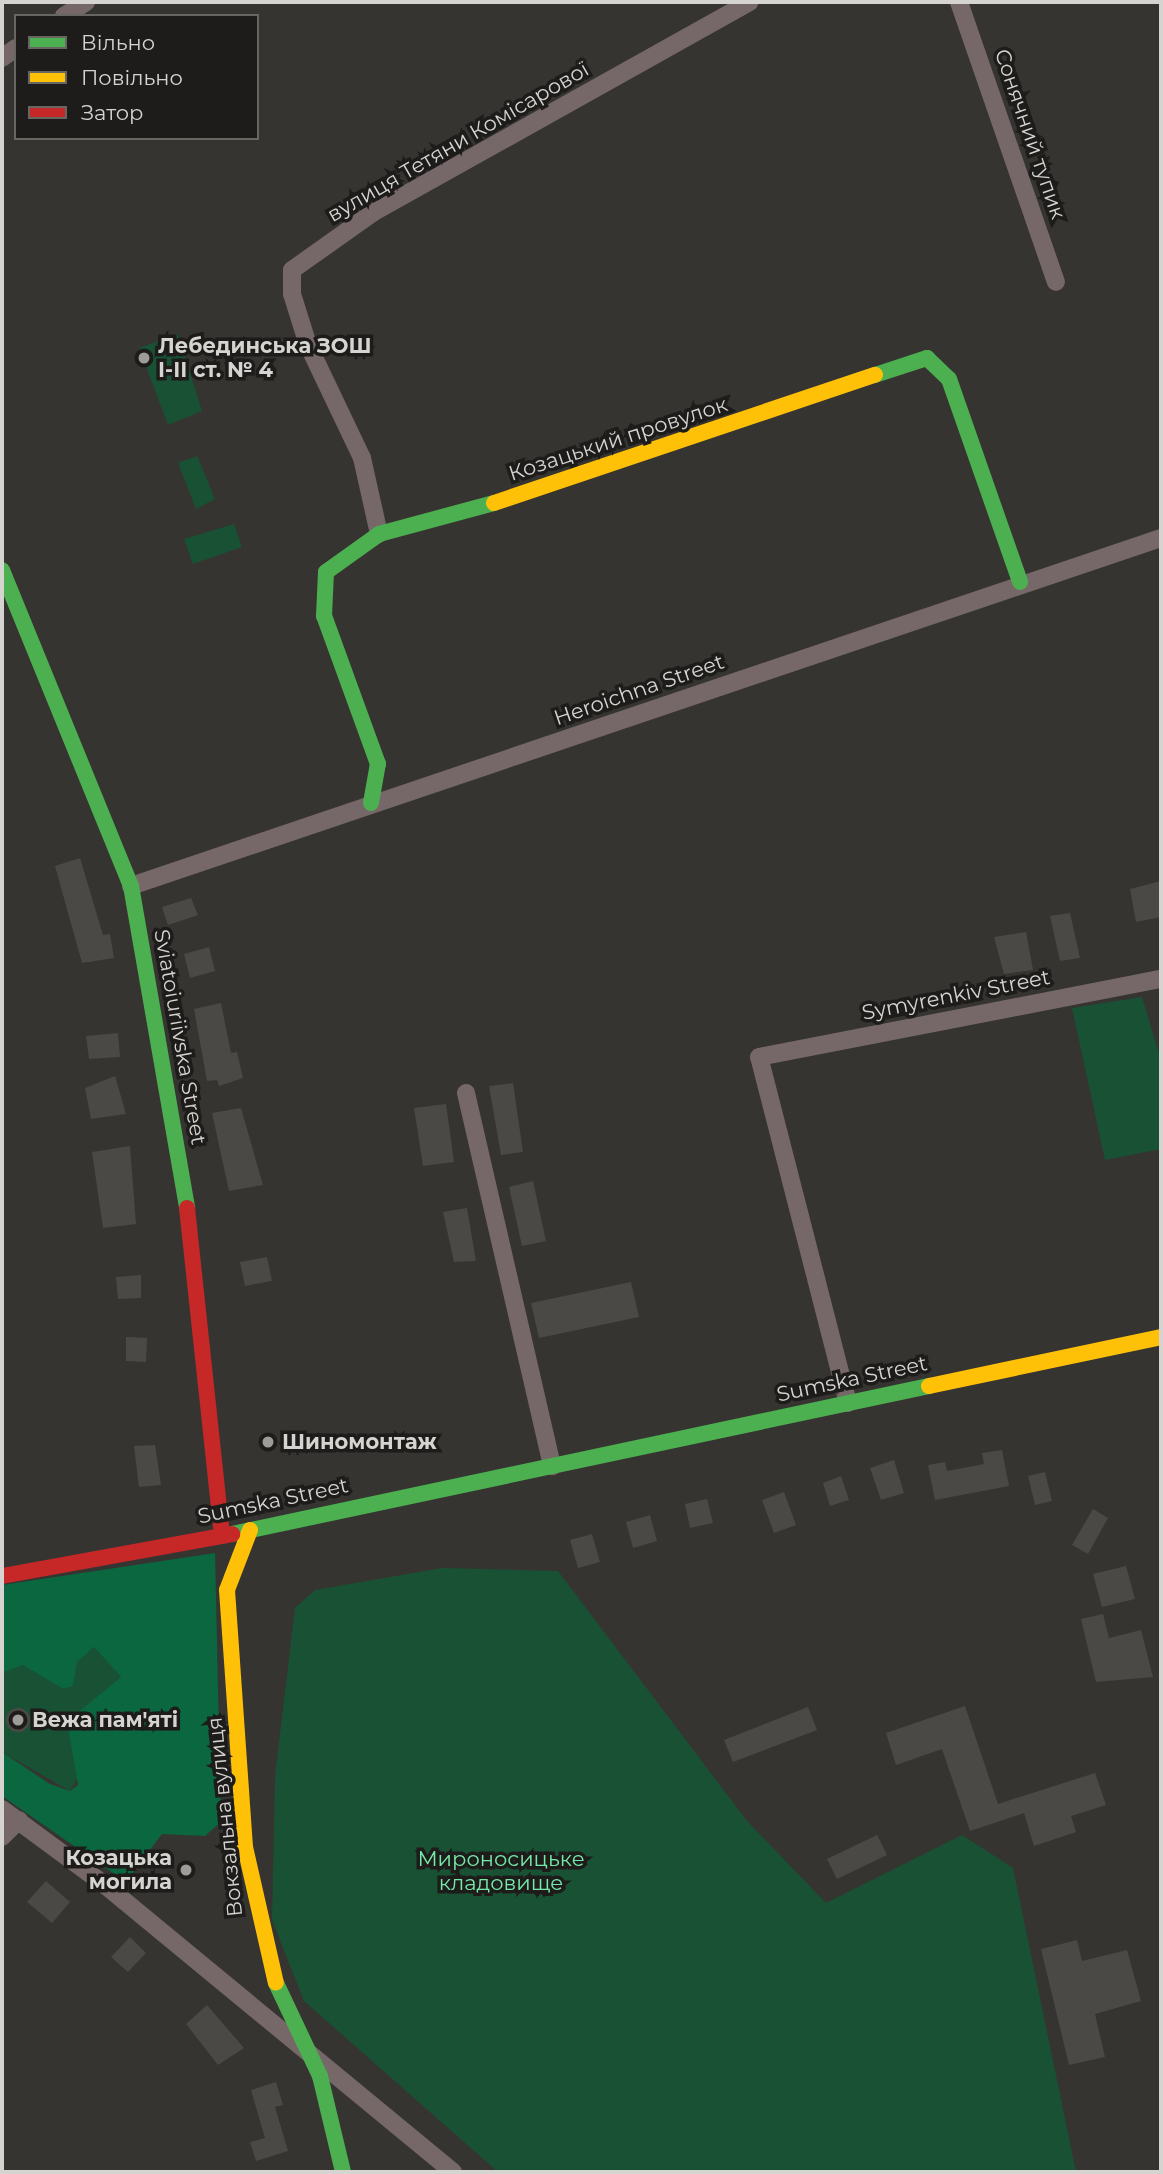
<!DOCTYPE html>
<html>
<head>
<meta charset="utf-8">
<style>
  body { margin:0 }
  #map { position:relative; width:1163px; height:2174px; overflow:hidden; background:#353431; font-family:Montserrat,sans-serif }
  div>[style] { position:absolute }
  .green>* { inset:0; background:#195134 }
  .forest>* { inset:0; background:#0a6740 }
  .building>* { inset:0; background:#4a4946 }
  .round { border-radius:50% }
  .street>* { height:18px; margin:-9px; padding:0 9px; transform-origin:9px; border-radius:9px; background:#766768 }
  .fast>* { height:16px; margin:-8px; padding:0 8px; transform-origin:8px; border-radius:8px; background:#4caf50 }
  .slow>* { height:16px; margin:-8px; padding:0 8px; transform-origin:8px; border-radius:8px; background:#ffc107 }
  .jam>* { height:16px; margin:-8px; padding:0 8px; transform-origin:8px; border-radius:8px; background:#c62828 }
  .dots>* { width:19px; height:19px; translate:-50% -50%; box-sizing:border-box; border:4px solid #1d1c1a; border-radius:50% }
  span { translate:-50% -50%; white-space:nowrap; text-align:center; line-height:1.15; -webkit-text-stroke:7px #1d1c1a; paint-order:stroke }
  .street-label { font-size:21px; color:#d5d4d1 }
  .poi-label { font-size:21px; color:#d5d4d1; font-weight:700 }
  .left { translate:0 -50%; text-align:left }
  .right { translate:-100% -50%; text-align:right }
  .park-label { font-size:21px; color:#74e9a8 }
  .frame { position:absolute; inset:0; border:4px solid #d5d4d1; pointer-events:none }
  .legend { position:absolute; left:14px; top:14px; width:245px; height:126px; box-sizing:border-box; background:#1d1c1a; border:2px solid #676663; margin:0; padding:9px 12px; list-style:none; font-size:21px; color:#d5d4d1 }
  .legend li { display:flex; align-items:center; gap:14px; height:35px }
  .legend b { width:35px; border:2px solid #676663 }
</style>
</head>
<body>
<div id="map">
  <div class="green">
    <i style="clip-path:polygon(178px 334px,202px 411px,168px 425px,139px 348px)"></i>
    <i style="clip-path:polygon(197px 456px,215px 499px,196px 509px,178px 463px)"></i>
    <i style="clip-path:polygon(234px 524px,242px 547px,193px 564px,184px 539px)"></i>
    <i style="clip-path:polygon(1142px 997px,1161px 1060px,1161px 1149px,1105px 1160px,1072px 1008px)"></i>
    <i style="clip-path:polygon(442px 1568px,558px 1571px,747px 1821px,826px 1903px,962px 1835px,1013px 1868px,1076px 2172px,498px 2172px,304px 2001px,272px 1920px,275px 1776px,295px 1608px,315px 1590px)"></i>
    <i style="clip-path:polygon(94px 1647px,121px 1677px,72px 1717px,68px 1727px,80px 1773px,70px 1791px,2px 1752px,2px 1673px,23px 1665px,63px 1689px,73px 1686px,77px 1662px)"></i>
  </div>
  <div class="forest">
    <i style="clip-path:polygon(215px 1553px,221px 1822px,205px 1836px,162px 1834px,126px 1882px,2px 1796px,2px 1752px,50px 1784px,70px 1791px,78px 1785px,68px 1727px,72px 1717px,121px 1677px,94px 1647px,77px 1662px,73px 1686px,63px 1689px,23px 1665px,2px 1673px,2px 1585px)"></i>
  </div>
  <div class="building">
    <i style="clip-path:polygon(80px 858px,103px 935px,110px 934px,114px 958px,82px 963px,55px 866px)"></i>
    <i style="clip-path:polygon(1161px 881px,1161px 917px,1136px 922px,1130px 889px)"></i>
    <i style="clip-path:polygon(191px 898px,198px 915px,168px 925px,162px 907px)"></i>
    <i style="clip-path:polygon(1070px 913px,1080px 958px,1060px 961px,1050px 916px)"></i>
    <i style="clip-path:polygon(1026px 932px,1033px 970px,1004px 974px,994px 937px)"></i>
    <i style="clip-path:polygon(209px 947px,215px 971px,190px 978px,184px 954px)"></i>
    <i style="clip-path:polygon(221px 1003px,231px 1053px,237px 1052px,243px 1078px,219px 1086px,217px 1080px,207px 1081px,194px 1009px)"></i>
    <i style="clip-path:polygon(118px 1033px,120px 1057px,89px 1059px,86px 1036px)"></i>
    <i style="clip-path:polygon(115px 1076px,126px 1114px,91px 1119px,85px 1088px)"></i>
    <i style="clip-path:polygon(513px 1083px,523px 1152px,501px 1155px,489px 1086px)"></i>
    <i style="clip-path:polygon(446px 1104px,454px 1162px,423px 1166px,414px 1108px)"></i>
    <i style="clip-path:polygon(241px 1108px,263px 1185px,229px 1191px,212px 1113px)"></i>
    <i style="clip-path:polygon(130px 1146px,136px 1224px,103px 1228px,92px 1152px)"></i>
    <i style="clip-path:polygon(533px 1181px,546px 1241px,522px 1246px,509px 1187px)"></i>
    <i style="clip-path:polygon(467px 1208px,476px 1261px,454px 1262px,443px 1212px)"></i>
    <i style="clip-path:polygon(267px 1257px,272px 1281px,245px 1286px,240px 1262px)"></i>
    <i style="clip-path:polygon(141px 1275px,141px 1298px,118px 1299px,116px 1277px)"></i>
    <i style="clip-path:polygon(631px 1282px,639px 1317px,539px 1338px,531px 1303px)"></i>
    <i style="clip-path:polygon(126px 1337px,147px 1338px,146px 1362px,126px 1361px)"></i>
    <i style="clip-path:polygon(155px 1445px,161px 1485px,139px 1487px,134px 1446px)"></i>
    <i style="clip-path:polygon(1002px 1450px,1009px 1486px,935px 1500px,928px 1465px,945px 1462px,947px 1471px,984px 1464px,982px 1453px)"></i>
    <i style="clip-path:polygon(894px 1460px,904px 1493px,881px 1500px,870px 1468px)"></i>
    <i style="clip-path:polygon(1045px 1472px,1052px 1501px,1035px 1505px,1028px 1476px)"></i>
    <i style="clip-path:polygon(841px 1476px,849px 1500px,830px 1506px,823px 1483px)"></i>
    <i style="clip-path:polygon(784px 1492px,796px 1525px,774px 1533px,762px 1500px)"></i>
    <i style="clip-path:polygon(707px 1499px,713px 1523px,690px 1528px,685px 1504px)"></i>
    <i style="clip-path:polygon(1093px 1509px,1108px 1518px,1088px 1554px,1072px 1545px)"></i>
    <i style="clip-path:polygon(650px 1515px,657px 1541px,633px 1548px,626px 1522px)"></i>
    <i style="clip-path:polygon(592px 1534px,600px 1562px,578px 1568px,570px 1540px)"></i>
    <i style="clip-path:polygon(1126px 1566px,1135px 1599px,1102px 1607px,1093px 1574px)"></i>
    <i style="clip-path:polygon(1103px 1614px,1109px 1638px,1141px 1630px,1153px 1677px,1096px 1682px,1081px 1619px)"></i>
    <i style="clip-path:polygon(965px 1706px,998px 1804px,1095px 1773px,1106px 1805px,1071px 1816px,1076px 1832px,1034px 1846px,1024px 1813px,970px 1831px,942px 1749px,896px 1765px,886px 1733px)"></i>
    <i style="clip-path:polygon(808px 1707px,817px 1730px,733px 1762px,724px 1740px)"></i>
    <i class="round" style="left:6px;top:1708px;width:24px;height:24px"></i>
    <i style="clip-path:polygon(877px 1835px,887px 1855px,837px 1879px,827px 1859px)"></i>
    <i style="clip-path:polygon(46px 1881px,70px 1902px,52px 1923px,27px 1902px)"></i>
    <i style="clip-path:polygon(130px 1937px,146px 1953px,128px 1972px,111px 1957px)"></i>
    <i style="clip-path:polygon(1077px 1940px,1082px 1961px,1127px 1950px,1141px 2001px,1095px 2014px,1105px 2057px,1069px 2065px,1041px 1949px)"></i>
    <i style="clip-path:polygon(207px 2005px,244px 2048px,218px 2065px,186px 2024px)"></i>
    <i style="clip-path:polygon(276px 2082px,283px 2105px,275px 2107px,288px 2151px,256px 2161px,250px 2142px,265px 2138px,251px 2090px)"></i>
  </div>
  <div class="street">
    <i style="left:959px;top:2px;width:296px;rotate:70.9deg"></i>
    <i style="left:64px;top:16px;width:26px;rotate:-32deg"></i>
    <i style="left:2px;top:58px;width:17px;rotate:-36deg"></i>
    <i style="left:379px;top:534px;width:78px;rotate:-102.6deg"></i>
    <i style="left:362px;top:458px;width:125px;rotate:-115.5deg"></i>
    <i style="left:308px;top:345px;width:53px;rotate:-107.4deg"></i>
    <i style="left:292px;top:294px;width:24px;rotate:-90deg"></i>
    <i style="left:292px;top:270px;width:100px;rotate:-35.3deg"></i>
    <i style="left:374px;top:212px;width:430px;rotate:-29.2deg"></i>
    <i style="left:131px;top:886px;width:1087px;rotate:-18.67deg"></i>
    <i style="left:466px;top:1093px;width:383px;rotate:77deg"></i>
    <i style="left:848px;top:1403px;width:357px;rotate:-104.4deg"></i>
    <i style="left:759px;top:1057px;width:409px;rotate:-11deg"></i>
    <i style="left:2px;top:1809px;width:128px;rotate:36.4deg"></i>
    <i style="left:105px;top:1885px;width:451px;rotate:39.5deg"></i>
    <i style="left:2px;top:1837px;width:24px;rotate:-45deg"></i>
  </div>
  <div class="fast">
    <i style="left:875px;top:375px;width:55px;rotate:-18.1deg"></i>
    <i style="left:927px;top:358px;width:30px;rotate:44deg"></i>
    <i style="left:949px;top:379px;width:215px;rotate:70.7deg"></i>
    <i style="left:2px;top:570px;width:341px;rotate:67.8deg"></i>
    <i style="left:131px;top:886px;width:327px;rotate:80.1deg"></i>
    <i style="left:371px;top:803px;width:40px;rotate:-80deg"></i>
    <i style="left:378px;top:764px;width:158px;rotate:-110deg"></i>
    <i style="left:324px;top:616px;width:44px;rotate:-87.4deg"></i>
    <i style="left:326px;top:572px;width:65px;rotate:-35.6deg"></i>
    <i style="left:379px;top:534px;width:119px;rotate:-15.1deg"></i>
    <i style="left:232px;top:1534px;width:713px;rotate:-11.99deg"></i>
    <i style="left:276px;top:1983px;width:103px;rotate:64.7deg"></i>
    <i style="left:320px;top:2076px;width:99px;rotate:76.5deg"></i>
  </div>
  <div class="slow">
    <i style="left:494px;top:503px;width:402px;rotate:-18.6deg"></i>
    <i style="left:929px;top:1386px;width:237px;rotate:-11.9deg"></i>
    <i style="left:250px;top:1530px;width:64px;rotate:111deg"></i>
    <i style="left:227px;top:1590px;width:258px;rotate:86deg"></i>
    <i style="left:245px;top:1847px;width:139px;rotate:77.2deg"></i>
  </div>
  <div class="jam">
    <i style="left:187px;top:1208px;width:330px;rotate:83.9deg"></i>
    <i style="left:2px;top:1576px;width:234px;rotate:-10.3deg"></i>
  </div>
  <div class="dots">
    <i style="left:144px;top:358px;background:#9d9c99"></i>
    <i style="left:268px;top:1442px;background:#9d9c99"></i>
    <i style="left:18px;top:1720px;background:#9d9c99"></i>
    <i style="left:186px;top:1870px;background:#9d9c99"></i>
  </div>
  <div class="street-label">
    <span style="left:1030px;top:134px;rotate:71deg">Сонячний тупик</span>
    <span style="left:458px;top:142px;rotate:-30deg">вулиця Тетяни Комісарової</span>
    <span style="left:618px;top:439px;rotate:-18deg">Козацький провулок</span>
    <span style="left:639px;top:690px;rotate:-19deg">Heroichna Street</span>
    <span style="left:956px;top:995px;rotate:-11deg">Symyrenkiv Street</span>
    <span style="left:180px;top:1037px;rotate:80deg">Sviatoiuriivska Street</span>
    <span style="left:852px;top:1379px;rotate:-12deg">Sumska Street</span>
    <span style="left:273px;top:1501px;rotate:-12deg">Sumska Street</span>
    <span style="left:225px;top:1817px;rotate:-96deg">Вокзальна вулиця</span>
  </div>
  <div class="poi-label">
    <span class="left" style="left:158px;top:358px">Лебединська ЗОШ<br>І-ІІ ст. № 4</span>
    <span class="left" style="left:282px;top:1442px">Шиномонтаж</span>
    <span class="left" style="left:32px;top:1720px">Вежа пам'яті</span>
    <span class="right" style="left:172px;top:1870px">Козацька<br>могила</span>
  </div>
  <div class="park-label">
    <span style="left:501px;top:1871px">Мироносицьке<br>кладовище</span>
  </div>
  <div class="frame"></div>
  <ul class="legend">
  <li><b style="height:9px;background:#4caf50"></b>Вільно</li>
  <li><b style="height:9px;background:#ffc107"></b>Повільно</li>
  <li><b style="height:9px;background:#c62828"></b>Затор</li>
  </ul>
</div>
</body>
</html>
